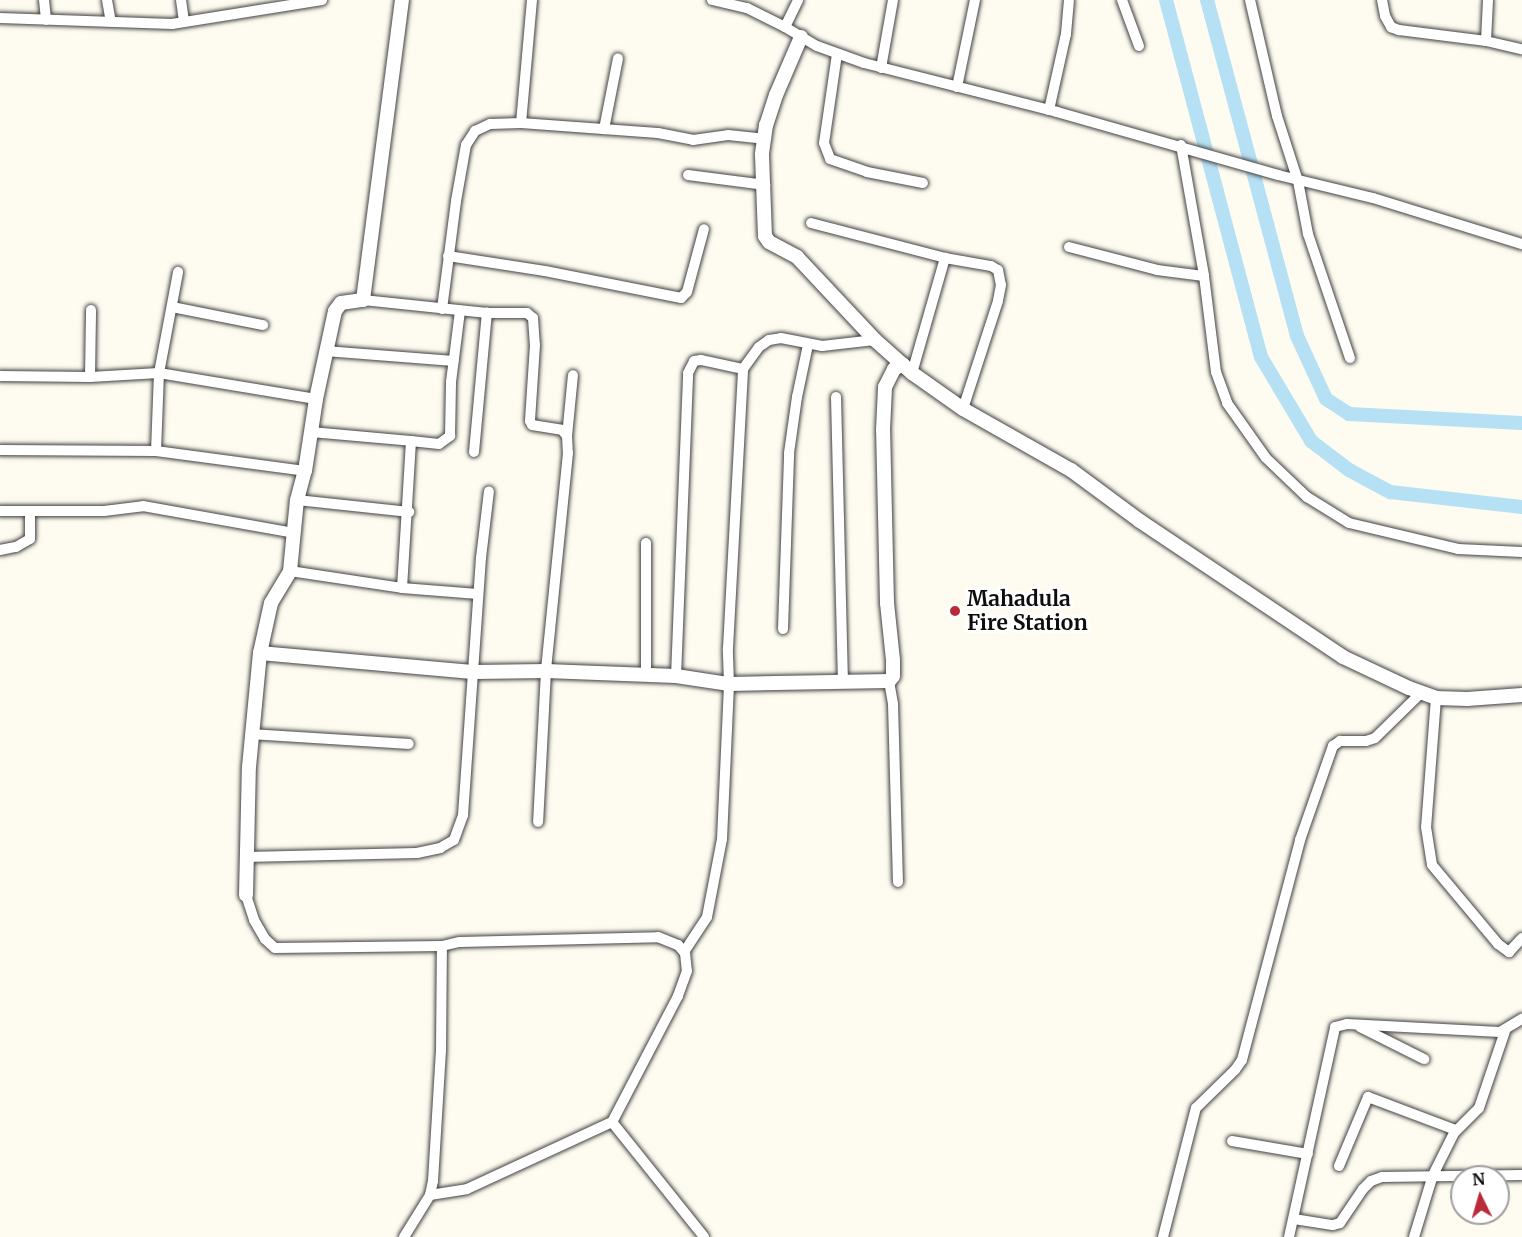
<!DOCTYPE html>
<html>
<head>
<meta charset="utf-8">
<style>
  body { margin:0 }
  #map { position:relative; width:1522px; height:1237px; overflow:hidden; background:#fefbf0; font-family:Merriweather,serif }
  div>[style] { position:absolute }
  .canal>* { height:14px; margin:-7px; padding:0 7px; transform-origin:7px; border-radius:7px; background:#b6e0f4 }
  .roads { filter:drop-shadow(0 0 2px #414141) drop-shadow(0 0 2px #414141) }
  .minor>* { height:10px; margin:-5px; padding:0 5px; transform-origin:5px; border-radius:5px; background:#fff }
  .tertiary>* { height:14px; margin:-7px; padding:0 7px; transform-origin:7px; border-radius:7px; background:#fff }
  .dots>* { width:16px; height:16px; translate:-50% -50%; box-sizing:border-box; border:3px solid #fff; border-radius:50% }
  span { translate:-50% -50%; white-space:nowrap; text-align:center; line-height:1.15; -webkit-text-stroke:6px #fff; paint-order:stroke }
  .poi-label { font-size:21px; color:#0e0e0e; font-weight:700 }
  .left { translate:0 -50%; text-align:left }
  .north { position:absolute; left:1450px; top:1165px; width:60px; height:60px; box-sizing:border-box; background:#fff; border:2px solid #9f9f9f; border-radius:50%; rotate:355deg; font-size:16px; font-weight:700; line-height:24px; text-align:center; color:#0e0e0e }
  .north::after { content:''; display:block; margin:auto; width:21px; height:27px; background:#ba2a38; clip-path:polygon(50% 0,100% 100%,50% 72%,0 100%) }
</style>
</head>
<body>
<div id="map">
  <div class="canal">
    <i style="left:1166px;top:0;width:369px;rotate:75.1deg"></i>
    <i style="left:1261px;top:357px;width:98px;rotate:59.2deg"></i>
    <i style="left:1311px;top:441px;width:48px;rotate:37.3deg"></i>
    <i style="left:1349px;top:470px;width:47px;rotate:28.2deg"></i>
    <i style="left:1390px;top:492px;width:133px;rotate:6.5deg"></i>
    <i style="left:1207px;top:0;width:348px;rotate:75deg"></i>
    <i style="left:1297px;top:336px;width:69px;rotate:65.3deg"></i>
    <i style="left:1326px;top:399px;width:27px;rotate:33deg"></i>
    <i style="left:1349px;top:414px;width:173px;rotate:3deg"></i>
  </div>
  <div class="roads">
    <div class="minor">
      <i style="left:44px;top:0;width:20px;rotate:84deg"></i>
      <i style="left:107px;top:0;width:22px;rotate:80deg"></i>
      <i style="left:181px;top:0;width:22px;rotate:82deg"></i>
      <i style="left:532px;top:0;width:123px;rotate:95.1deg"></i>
      <i style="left:521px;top:123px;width:137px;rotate:4.2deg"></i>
      <i style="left:658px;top:133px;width:36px;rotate:11deg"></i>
      <i style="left:693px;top:140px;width:35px;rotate:-8deg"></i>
      <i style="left:728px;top:135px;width:36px;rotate:6deg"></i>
      <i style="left:712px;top:0;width:36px;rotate:13deg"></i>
      <i style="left:747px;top:8px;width:42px;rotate:26.6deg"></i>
      <i style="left:785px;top:27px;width:37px;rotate:31deg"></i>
      <i style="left:817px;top:46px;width:50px;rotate:19.9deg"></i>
      <i style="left:864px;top:63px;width:199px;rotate:14.2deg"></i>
      <i style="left:1057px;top:112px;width:230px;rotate:15.9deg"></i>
      <i style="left:1278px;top:175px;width:98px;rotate:13.6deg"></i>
      <i style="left:1373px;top:198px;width:156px;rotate:17.2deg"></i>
      <i style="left:1122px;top:0;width:49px;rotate:69.7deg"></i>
      <i style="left:1250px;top:0;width:119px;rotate:76.9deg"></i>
      <i style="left:1277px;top:116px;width:68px;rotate:72.1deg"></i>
      <i style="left:1298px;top:181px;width:54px;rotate:79.3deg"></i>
      <i style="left:1308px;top:234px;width:131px;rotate:71.3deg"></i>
      <i style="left:1382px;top:0;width:16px;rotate:79deg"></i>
      <i style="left:1385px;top:16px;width:13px;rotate:61deg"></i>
      <i style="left:1391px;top:27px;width:9px;rotate:21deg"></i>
      <i style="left:1399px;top:30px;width:88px;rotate:7.2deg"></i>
      <i style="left:1488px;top:0;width:41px;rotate:92.8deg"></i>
      <i style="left:1486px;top:41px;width:37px;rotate:13deg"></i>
      <i style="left:0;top:18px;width:172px;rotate:2deg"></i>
      <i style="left:172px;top:24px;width:152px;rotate:-9.1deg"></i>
      <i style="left:785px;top:27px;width:30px;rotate:-64deg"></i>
      <i style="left:837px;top:54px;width:90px;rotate:98.3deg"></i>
      <i style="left:824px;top:143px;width:17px;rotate:69deg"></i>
      <i style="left:830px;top:159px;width:39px;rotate:19deg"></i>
      <i style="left:867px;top:172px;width:57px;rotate:11.1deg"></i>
      <i style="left:881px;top:68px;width:69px;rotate:-80deg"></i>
      <i style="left:957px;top:87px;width:89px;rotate:-78.3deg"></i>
      <i style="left:1049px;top:110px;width:78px;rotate:-77.4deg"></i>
      <i style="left:1066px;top:34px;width:34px;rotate:-85deg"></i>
      <i style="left:604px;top:129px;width:72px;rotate:-78.8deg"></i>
      <i style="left:1181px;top:145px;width:133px;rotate:80deg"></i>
      <i style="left:1204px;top:276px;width:97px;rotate:82.9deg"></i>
      <i style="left:1216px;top:372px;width:33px;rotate:70deg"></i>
      <i style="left:1227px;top:403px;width:67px;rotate:54.7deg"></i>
      <i style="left:1266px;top:458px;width:57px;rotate:43.6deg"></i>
      <i style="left:1307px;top:497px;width:49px;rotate:31.8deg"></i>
      <i style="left:1349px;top:523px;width:112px;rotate:13.4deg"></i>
      <i style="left:1458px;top:549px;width:64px;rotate:2.7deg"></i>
      <i style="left:688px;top:175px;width:78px;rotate:7.4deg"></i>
      <i style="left:811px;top:223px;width:138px;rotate:14.6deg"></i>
      <i style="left:945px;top:258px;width:47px;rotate:9.9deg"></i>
      <i style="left:991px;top:266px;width:8px;rotate:30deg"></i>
      <i style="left:998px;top:270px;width:15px;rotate:79deg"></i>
      <i style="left:1001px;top:285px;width:16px;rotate:101deg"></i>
      <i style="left:998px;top:301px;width:114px;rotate:108deg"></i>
      <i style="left:1069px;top:247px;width:91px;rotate:14.6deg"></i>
      <i style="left:1157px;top:270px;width:47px;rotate:7.3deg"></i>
      <i style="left:448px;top:256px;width:98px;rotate:8.8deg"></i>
      <i style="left:545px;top:271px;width:139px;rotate:11.2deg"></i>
      <i style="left:681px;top:298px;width:8px;rotate:-45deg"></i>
      <i style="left:687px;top:292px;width:65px;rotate:-74.9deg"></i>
      <i style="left:363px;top:300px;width:125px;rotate:6deg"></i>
      <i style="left:487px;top:313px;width:40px"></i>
      <i style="left:527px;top:313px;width:8px;rotate:40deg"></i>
      <i style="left:533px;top:318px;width:27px;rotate:86deg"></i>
      <i style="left:535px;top:345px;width:76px;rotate:93.8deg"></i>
      <i style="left:530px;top:421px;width:4px;rotate:63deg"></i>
      <i style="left:532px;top:425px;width:30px;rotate:9deg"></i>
      <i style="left:562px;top:430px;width:8px;rotate:50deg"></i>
      <i style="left:567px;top:436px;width:17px;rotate:87deg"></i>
      <i style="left:568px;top:453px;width:219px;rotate:95.8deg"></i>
      <i style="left:546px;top:671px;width:151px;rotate:93deg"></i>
      <i style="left:172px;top:307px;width:93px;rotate:11.2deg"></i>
      <i style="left:442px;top:309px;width:109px;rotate:-82.6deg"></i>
      <i style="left:456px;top:201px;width:57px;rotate:-79.9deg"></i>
      <i style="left:466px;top:145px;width:17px;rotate:-57deg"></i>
      <i style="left:475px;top:131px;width:17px;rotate:-25deg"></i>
      <i style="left:490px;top:124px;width:31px;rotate:-2deg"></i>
      <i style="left:325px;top:351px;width:129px;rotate:4.4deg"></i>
      <i style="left:912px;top:373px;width:120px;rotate:-74deg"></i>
      <i style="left:0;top:376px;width:90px;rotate:0.6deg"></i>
      <i style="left:90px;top:377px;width:69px;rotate:-3.3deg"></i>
      <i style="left:159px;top:373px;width:159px;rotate:9.4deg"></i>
      <i style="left:90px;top:377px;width:67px;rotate:-89.1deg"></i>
      <i style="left:836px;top:397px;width:286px;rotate:88.6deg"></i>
      <i style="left:311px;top:432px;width:100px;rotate:5.1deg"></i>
      <i style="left:411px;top:441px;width:147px;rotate:93.5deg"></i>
      <i style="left:567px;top:436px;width:61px;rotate:-84.4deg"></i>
      <i style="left:411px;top:441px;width:28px;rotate:6deg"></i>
      <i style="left:439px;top:444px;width:14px;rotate:-36deg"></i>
      <i style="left:450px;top:436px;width:54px;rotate:-88.9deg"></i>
      <i style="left:451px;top:382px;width:72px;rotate:-82.8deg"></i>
      <i style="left:0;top:450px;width:156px;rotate:0.4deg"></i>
      <i style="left:156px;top:451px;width:150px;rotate:7.6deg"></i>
      <i style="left:156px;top:451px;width:78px;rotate:-87.8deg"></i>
      <i style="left:159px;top:373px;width:103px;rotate:-79.3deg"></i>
      <i style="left:474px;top:452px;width:140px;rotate:-84.7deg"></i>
      <i style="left:297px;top:500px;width:113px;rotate:6.1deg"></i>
      <i style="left:0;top:511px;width:104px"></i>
      <i style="left:104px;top:511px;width:39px;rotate:-7deg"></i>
      <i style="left:143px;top:506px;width:153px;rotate:10.1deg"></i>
      <i style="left:0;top:550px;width:16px;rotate:-11deg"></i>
      <i style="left:16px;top:547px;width:16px;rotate:-30deg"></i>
      <i style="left:30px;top:539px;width:28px;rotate:-90deg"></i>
      <i style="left:290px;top:571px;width:113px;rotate:8.6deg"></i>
      <i style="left:402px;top:588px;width:76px;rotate:4.5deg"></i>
      <i style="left:783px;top:629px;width:176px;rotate:-88deg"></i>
      <i style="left:789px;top:453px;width:57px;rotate:-81.9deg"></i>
      <i style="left:797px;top:397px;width:53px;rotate:-78.1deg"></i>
      <i style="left:646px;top:675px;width:132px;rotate:-90deg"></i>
      <i style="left:676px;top:676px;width:303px;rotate:-87.7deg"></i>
      <i style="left:688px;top:373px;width:13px;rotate:-63deg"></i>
      <i style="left:694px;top:361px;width:7px;rotate:-8deg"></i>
      <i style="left:701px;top:360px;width:43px;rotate:12.1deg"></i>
      <i style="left:889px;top:681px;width:23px;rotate:80deg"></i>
      <i style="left:893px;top:704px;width:178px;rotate:88.4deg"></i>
      <i style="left:1436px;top:698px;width:129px;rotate:94.4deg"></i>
      <i style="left:1426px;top:827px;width:38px;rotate:81deg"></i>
      <i style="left:1432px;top:865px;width:103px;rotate:50.1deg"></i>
      <i style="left:1498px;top:944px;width:14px;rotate:36deg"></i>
      <i style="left:1509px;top:952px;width:19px;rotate:-47deg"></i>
      <i style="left:251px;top:734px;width:158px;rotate:3.6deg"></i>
      <i style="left:246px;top:857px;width:171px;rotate:-1.3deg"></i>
      <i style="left:417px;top:853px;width:24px;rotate:-12deg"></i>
      <i style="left:440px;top:848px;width:16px;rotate:-30deg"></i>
      <i style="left:454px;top:840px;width:27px;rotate:-70deg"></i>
      <i style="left:463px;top:815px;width:258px;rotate:-86deg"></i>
      <i style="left:481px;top:558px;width:67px;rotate:-83.2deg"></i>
      <i style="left:246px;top:895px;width:26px;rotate:72deg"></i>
      <i style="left:254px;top:920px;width:22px;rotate:60deg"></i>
      <i style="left:265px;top:939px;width:13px;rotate:42deg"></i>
      <i style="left:275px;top:948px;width:167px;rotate:-0.7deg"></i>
      <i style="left:442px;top:946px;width:18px;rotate:-13deg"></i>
      <i style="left:460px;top:942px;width:198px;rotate:-1.4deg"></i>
      <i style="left:658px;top:937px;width:22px;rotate:22deg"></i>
      <i style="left:678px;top:945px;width:11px;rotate:49deg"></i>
      <i style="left:685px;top:953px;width:18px;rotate:84deg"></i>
      <i style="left:687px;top:971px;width:27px;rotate:110deg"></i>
      <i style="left:678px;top:996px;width:142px;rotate:117.6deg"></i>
      <i style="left:612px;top:1122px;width:147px;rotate:51.3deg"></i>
      <i style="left:684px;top:952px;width:42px;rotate:-56.7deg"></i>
      <i style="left:707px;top:917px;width:79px;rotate:-79.1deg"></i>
      <i style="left:722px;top:839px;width:155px;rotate:-87.4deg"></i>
      <i style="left:729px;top:684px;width:36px;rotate:-92deg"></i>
      <i style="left:728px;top:648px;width:279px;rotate:-86.9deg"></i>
      <i style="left:743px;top:369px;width:27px;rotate:-54deg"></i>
      <i style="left:759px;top:347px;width:12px;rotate:-35deg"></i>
      <i style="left:769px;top:340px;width:12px;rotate:-9deg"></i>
      <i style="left:781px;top:338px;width:42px;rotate:11deg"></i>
      <i style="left:822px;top:346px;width:53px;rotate:-6.5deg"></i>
      <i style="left:1360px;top:1027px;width:72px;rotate:26.6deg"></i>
      <i style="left:1232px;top:1141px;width:77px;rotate:9.7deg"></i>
      <i style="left:1339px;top:1166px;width:75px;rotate:-67.2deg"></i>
      <i style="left:1368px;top:1097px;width:94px;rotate:20.6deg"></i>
      <i style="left:430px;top:1195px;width:37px;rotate:-9deg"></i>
      <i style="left:467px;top:1189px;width:160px;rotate:-24.8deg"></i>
      <i style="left:1294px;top:1219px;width:39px;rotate:9deg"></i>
      <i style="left:1333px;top:1225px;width:7px;rotate:-16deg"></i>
      <i style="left:1340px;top:1223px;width:41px;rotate:-55.9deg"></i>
      <i style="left:1363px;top:1189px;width:11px;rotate:-45deg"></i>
      <i style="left:1371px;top:1181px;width:12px;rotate:-20deg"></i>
      <i style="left:1382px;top:1177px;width:140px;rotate:-0.8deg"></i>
      <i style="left:404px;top:1237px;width:49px;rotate:-58.2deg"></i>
      <i style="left:430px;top:1195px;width:14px;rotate:-78deg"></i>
      <i style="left:433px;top:1181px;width:130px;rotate:-86.5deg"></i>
      <i style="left:441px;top:1051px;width:105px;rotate:-89.5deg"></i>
      <i style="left:1163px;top:1237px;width:133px;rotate:-75.7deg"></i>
      <i style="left:1196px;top:1108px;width:54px;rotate:-44.3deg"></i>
      <i style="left:1235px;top:1070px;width:12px;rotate:-55deg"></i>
      <i style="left:1242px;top:1060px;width:228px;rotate:-75.2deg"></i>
      <i style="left:1300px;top:840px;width:100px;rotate:-70.7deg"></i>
      <i style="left:1333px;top:746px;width:9px;rotate:-36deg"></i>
      <i style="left:1340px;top:741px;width:26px"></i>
      <i style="left:1366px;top:741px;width:9px;rotate:-18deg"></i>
      <i style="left:1375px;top:738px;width:64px;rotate:-44.4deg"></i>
      <i style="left:1289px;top:1237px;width:215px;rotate:-77.6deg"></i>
      <i style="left:1335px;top:1027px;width:12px;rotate:-14deg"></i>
      <i style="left:1347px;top:1024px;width:153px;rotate:3deg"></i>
      <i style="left:1500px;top:1032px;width:26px;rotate:-31deg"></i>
      <i style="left:1414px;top:1237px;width:65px;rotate:-73deg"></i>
      <i style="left:1433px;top:1175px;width:47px;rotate:-63.4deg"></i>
      <i style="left:1454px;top:1133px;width:35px;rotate:-45deg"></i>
      <i style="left:1479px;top:1108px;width:81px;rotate:-71.3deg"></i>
    </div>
    <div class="tertiary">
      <i style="left:801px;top:37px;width:63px;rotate:113.3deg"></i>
      <i style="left:776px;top:95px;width:32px;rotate:108deg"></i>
      <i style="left:766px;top:125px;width:30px;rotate:98deg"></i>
      <i style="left:762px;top:155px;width:81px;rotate:87.9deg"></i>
      <i style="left:765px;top:236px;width:7px;rotate:56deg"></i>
      <i style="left:769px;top:242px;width:32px;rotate:28deg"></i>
      <i style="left:797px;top:257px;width:114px;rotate:46.8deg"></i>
      <i style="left:875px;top:340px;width:50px;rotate:41.7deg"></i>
      <i style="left:912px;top:373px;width:62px;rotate:35.2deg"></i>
      <i style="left:963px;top:409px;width:124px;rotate:29.5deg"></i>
      <i style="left:1071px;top:470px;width:86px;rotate:36.5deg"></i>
      <i style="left:1140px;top:521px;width:244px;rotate:33.8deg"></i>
      <i style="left:1343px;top:657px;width:73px;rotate:25.2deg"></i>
      <i style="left:1409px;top:688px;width:29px;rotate:20deg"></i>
      <i style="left:1436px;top:698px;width:31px;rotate:2deg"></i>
      <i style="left:1467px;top:699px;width:55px;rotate:-4.2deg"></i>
      <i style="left:260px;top:653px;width:216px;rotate:5.1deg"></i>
      <i style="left:475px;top:672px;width:71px;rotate:-0.8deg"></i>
      <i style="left:546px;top:671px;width:130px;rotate:2.2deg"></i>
      <i style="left:676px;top:676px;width:54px;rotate:8.6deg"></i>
      <i style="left:729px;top:684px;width:160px;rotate:-1.1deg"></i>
      <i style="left:889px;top:681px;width:6px;rotate:-51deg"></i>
      <i style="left:893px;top:676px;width:16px;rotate:-90deg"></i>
      <i style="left:893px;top:660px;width:57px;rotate:-96deg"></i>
      <i style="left:887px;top:603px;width:173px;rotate:-91.3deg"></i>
      <i style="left:883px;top:430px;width:43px;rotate:-87.3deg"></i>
      <i style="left:885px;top:387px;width:20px;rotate:-63deg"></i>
      <i style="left:894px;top:369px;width:10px;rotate:-29deg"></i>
      <i style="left:246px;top:895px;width:128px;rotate:-88.7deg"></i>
      <i style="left:249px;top:767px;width:115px;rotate:-84.5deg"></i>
      <i style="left:260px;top:653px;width:51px;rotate:-77.6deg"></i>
      <i style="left:271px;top:603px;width:37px;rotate:-59deg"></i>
      <i style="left:290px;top:571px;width:71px;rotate:-84.4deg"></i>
      <i style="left:297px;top:500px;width:30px;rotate:-75deg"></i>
      <i style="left:305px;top:471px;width:73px;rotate:-81.3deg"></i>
      <i style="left:316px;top:399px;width:90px;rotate:-77.8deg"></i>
      <i style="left:335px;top:311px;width:10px;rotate:-53deg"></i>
      <i style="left:341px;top:303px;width:22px;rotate:-8deg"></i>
      <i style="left:363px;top:300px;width:303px;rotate:-82.6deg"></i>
    </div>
  </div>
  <div class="dots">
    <i style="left:955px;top:611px;background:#ba2a38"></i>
  </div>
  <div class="poi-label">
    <span class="left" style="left:967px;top:611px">Mahadula<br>Fire Station</span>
  </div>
  <div class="north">N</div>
</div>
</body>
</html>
